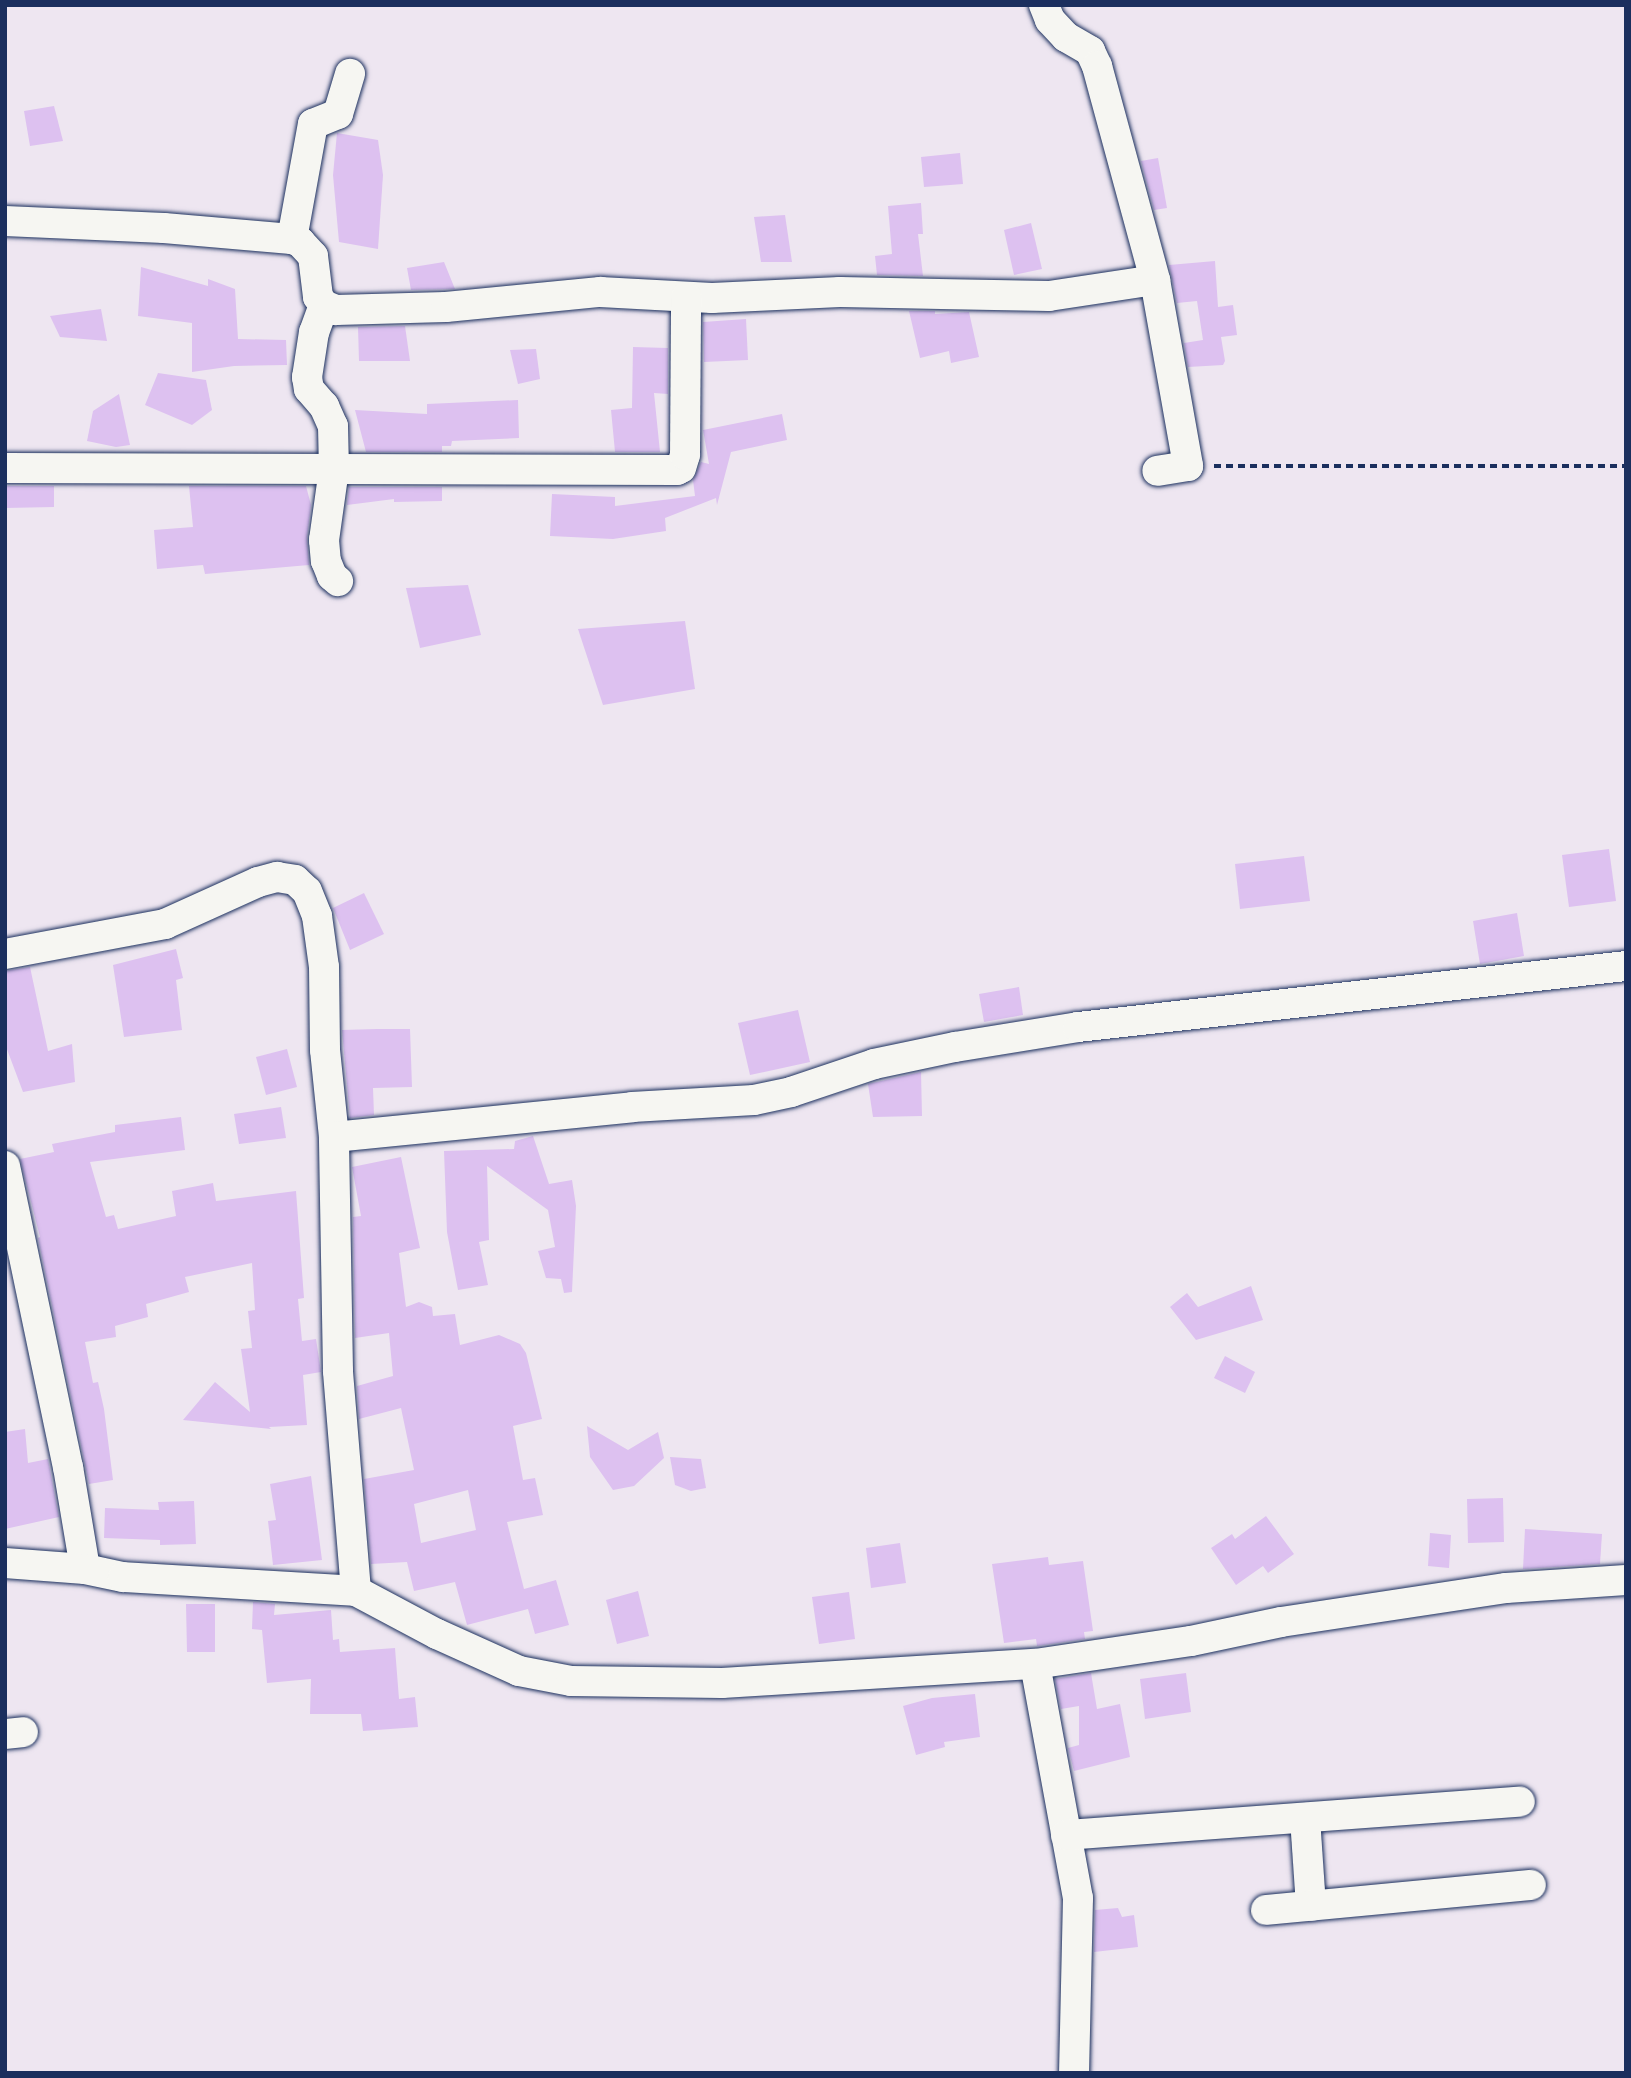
<!DOCTYPE html>
<html>
<head>
<meta charset="utf-8">
<style>
  body { margin:0 }
  #map { position:relative; width:1631px; height:2078px; overflow:hidden; background:#eee6f1; font-family:"Balsamiq Sans",sans-serif }
  div>[style] { position:absolute }
  .building>* { inset:0; background:#ddc1f0 }
  .path>* { height:4.5px; margin-top:-2.25px; transform-origin:0; background:repeating-linear-gradient(90deg,#1b2f5e 0 7px,transparent 0 12px) }
  .roads { filter:drop-shadow(0 0 2px #1b2f5e) drop-shadow(0 0 2px #1b2f5e) }
  .street>* { height:30px; margin:-15px; padding:0 15px; transform-origin:15px; border-radius:15px; background:#f6f6f2 }
  span { translate:-50% -50%; white-space:nowrap; text-align:center; line-height:1.15; -webkit-text-stroke:5px #f6f6f2; paint-order:stroke }
  .frame { position:absolute; inset:0; border:7px solid #1b2f5e; pointer-events:none }
</style>
</head>
<body>
<div id="map">
  <div class="building">
    <i style="clip-path:polygon(54px 106px,63px 141px,30px 146px,24px 111px)"></i>
    <i style="clip-path:polygon(337px 133px,378px 140px,383px 175px,378px 249px,339px 242px,333px 175px)"></i>
    <i style="clip-path:polygon(960px 153px,963px 184px,924px 187px,921px 157px)"></i>
    <i style="clip-path:polygon(1158px 158px,1167px 208px,1154px 210px,1141px 161px)"></i>
    <i style="clip-path:polygon(921px 203px,923px 234px,918px 234px,923px 276px,877px 275px,875px 256px,892px 254px,888px 206px)"></i>
    <i style="clip-path:polygon(785px 215px,792px 262px,761px 262px,754px 217px)"></i>
    <i style="clip-path:polygon(1031px 223px,1042px 269px,1014px 275px,1004px 230px)"></i>
    <i style="clip-path:polygon(1215px 261px,1218px 307px,1233px 305px,1237px 335px,1221px 337px,1225px 361px,1223px 365px,1188px 367px,1184px 343px,1203px 340px,1197px 301px,1177px 303px,1169px 265px)"></i>
    <i style="clip-path:polygon(444px 262px,455px 289px,411px 290px,407px 268px)"></i>
    <i style="clip-path:polygon(141px 267px,208px 286px,208px 279px,235px 289px,238px 339px,286px 340px,287px 365px,234px 366px,192px 372px,192px 323px,138px 316px)"></i>
    <i style="clip-path:polygon(101px 309px,107px 341px,60px 337px,50px 316px)"></i>
    <i style="clip-path:polygon(909px 311px,935px 311px,935px 314px,969px 312px,979px 357px,951px 363px,949px 351px,920px 358px)"></i>
    <i style="clip-path:polygon(746px 319px,748px 360px,704px 362px,703px 322px)"></i>
    <i style="clip-path:polygon(405px 326px,410px 361px,359px 361px,358px 327px)"></i>
    <i style="clip-path:polygon(633px 347px,668px 348px,668px 394px,654px 393px,660px 452px,615px 452px,611px 410px,632px 408px)"></i>
    <i style="clip-path:polygon(536px 349px,540px 379px,518px 384px,510px 350px)"></i>
    <i style="clip-path:polygon(158px 373px,206px 380px,212px 410px,192px 425px,145px 405px)"></i>
    <i style="clip-path:polygon(119px 394px,130px 445px,116px 447px,87px 441px,93px 411px)"></i>
    <i style="clip-path:polygon(518px 400px,519px 438px,452px 441px,451px 446px,442px 446px,442px 452px,366px 452px,355px 410px,427px 414px,427px 404px)"></i>
    <i style="clip-path:polygon(782px 414px,787px 440px,731px 452px,717px 505px,716px 498px,665px 518px,666px 531px,613px 539px,550px 536px,552px 494px,615px 497px,615px 506px,695px 496px,693px 480px,701px 462px,709px 464px,703px 430px)"></i>
    <i style="clip-path:polygon(5px 486px,54px 486px,54px 507px,5px 508px)"></i>
    <i style="clip-path:polygon(189px 486px,306px 486px,311px 505px,307px 538px,309px 565px,205px 574px,203px 565px,157px 569px,154px 530px,193px 527px)"></i>
    <i style="clip-path:polygon(349px 487px,442px 487px,442px 501px,394px 502px,394px 499px,347px 505px)"></i>
    <i style="clip-path:polygon(468px 585px,481px 635px,420px 648px,406px 588px)"></i>
    <i style="clip-path:polygon(685px 621px,695px 689px,603px 705px,578px 629px)"></i>
    <i style="clip-path:polygon(1609px 849px,1616px 901px,1569px 907px,1562px 855px)"></i>
    <i style="clip-path:polygon(1304px 856px,1310px 901px,1240px 909px,1235px 864px)"></i>
    <i style="clip-path:polygon(364px 893px,384px 934px,350px 950px,333px 908px)"></i>
    <i style="clip-path:polygon(1517px 913px,1524px 956px,1480px 964px,1473px 921px)"></i>
    <i style="clip-path:polygon(176px 949px,183px 978px,176px 980px,182px 1030px,124px 1037px,113px 965px)"></i>
    <i style="clip-path:polygon(30px 967px,48px 1051px,72px 1044px,75px 1082px,23px 1092px,5px 1044px,5px 971px)"></i>
    <i style="clip-path:polygon(1019px 987px,1023px 1015px,984px 1022px,979px 994px)"></i>
    <i style="clip-path:polygon(798px 1010px,810px 1062px,750px 1075px,738px 1023px)"></i>
    <i style="clip-path:polygon(377px 1029px,410px 1029px,412px 1087px,373px 1088px,374px 1115px,350px 1118px,342px 1030px)"></i>
    <i style="clip-path:polygon(287px 1049px,297px 1087px,266px 1095px,256px 1057px)"></i>
    <i style="clip-path:polygon(921px 1072px,922px 1116px,873px 1117px,868px 1084px)"></i>
    <i style="clip-path:polygon(281px 1107px,286px 1138px,239px 1144px,234px 1114px)"></i>
    <i style="clip-path:polygon(181px 1117px,185px 1150px,90px 1162px,106px 1217px,114px 1215px,118px 1229px,176px 1216px,172px 1191px,213px 1183px,216px 1201px,296px 1191px,304px 1298px,298px 1299px,302px 1341px,316px 1339px,321px 1372px,303px 1375px,307px 1425px,269px 1427px,271px 1429px,183px 1420px,215px 1382px,250px 1412px,241px 1349px,252px 1348px,248px 1311px,255px 1310px,252px 1263px,185px 1277px,189px 1292px,146px 1304px,148px 1317px,115px 1326px,116px 1337px,85px 1342px,93px 1383px,98px 1382px,104px 1409px,113px 1480px,89px 1484px,38px 1238px,40px 1237px,20px 1159px,54px 1152px,52px 1144px,115px 1132px,115px 1125px)"></i>
    <i style="clip-path:polygon(533px 1136px,549px 1184px,572px 1180px,576px 1206px,572px 1292px,564px 1293px,561px 1279px,546px 1278px,538px 1251px,555px 1247px,548px 1210px,487px 1166px,489px 1240px,479px 1242px,488px 1285px,458px 1290px,447px 1232px,444px 1151px,514px 1149px,515px 1141px)"></i>
    <i style="clip-path:polygon(evenodd,401px 1157px,420px 1248px,399px 1253px,406px 1307px,419px 1302px,432px 1307px,433px 1316px,455px 1314px,460px 1345px,499px 1335px,520px 1344px,526px 1353px,542px 1419px,513px 1426px,523px 1480px,535px 1478px,543px 1515px,507px 1522px,524px 1589px,556px 1580px,569px 1625px,535px 1634px,528px 1609px,467px 1625px,455px 1582px,414px 1591px,407px 1562px,371px 1564px,364px 1479px,414px 1470px,401px 1408px,359px 1419px,357px 1386px,393px 1376px,389px 1333px,355px 1338px,353px 1217px,361px 1216px,352px 1167px,401px 1157px,468px 1490px,476px 1530px,421px 1543px,414px 1504px,468px 1490px)"></i>
    <i style="clip-path:polygon(1251px 1286px,1263px 1320px,1196px 1340px,1170px 1307px,1187px 1293px,1198px 1307px)"></i>
    <i style="clip-path:polygon(1225px 1356px,1255px 1372px,1245px 1393px,1214px 1378px)"></i>
    <i style="clip-path:polygon(587px 1426px,628px 1450px,658px 1432px,664px 1458px,634px 1486px,613px 1490px,590px 1457px)"></i>
    <i style="clip-path:polygon(25px 1429px,28px 1463px,48px 1459px,59px 1517px,5px 1529px,5px 1432px)"></i>
    <i style="clip-path:polygon(670px 1457px,701px 1459px,706px 1488px,691px 1491px,675px 1485px)"></i>
    <i style="clip-path:polygon(311px 1476px,322px 1560px,273px 1565px,268px 1521px,276px 1520px,270px 1484px)"></i>
    <i style="clip-path:polygon(1503px 1498px,1504px 1542px,1468px 1543px,1467px 1499px)"></i>
    <i style="clip-path:polygon(194px 1501px,196px 1544px,160px 1545px,160px 1540px,104px 1538px,105px 1508px,159px 1510px,158px 1502px)"></i>
    <i style="clip-path:polygon(1266px 1516px,1294px 1554px,1268px 1573px,1263px 1566px,1236px 1585px,1211px 1548px,1232px 1534px,1235px 1539px)"></i>
    <i style="clip-path:polygon(1525px 1529px,1602px 1534px,1600px 1564px,1523px 1569px)"></i>
    <i style="clip-path:polygon(1430px 1533px,1451px 1535px,1449px 1568px,1428px 1566px)"></i>
    <i style="clip-path:polygon(900px 1543px,906px 1583px,871px 1588px,866px 1548px)"></i>
    <i style="clip-path:polygon(1048px 1557px,1049px 1565px,1083px 1561px,1093px 1631px,1084px 1632px,1085px 1639px,1037px 1646px,1036px 1639px,1004px 1643px,992px 1564px)"></i>
    <i style="clip-path:polygon(638px 1591px,649px 1636px,617px 1644px,606px 1600px)"></i>
    <i style="clip-path:polygon(849px 1592px,855px 1639px,819px 1644px,812px 1597px)"></i>
    <i style="clip-path:polygon(253px 1602px,275px 1604px,274px 1615px,331px 1610px,333px 1640px,339px 1639px,340px 1652px,395px 1648px,399px 1699px,415px 1697px,418px 1727px,363px 1731px,361px 1714px,310px 1714px,311px 1679px,267px 1683px,262px 1630px,252px 1629px)"></i>
    <i style="clip-path:polygon(186px 1604px,215px 1604px,215px 1652px,187px 1652px)"></i>
    <i style="clip-path:polygon(1091px 1673px,1097px 1709px,1120px 1704px,1130px 1757px,1074px 1771px,1068px 1748px,1079px 1745px,1079px 1706px,1061px 1709px,1055px 1679px)"></i>
    <i style="clip-path:polygon(1186px 1673px,1191px 1712px,1145px 1719px,1140px 1679px)"></i>
    <i style="clip-path:polygon(975px 1694px,980px 1737px,944px 1742px,945px 1747px,916px 1755px,903px 1706px,932px 1698px)"></i>
    <i style="clip-path:polygon(1118px 1908px,1122px 1917px,1134px 1915px,1138px 1947px,1094px 1952px,1095px 1910px)"></i>
  </div>
  <div class="path">
    <i style="left:1214px;top:466px;width:412px"></i>
  </div>
  <div class="roads">
    <div class="street">
      <i style="left:1044px;top:5px;width:16px;rotate:68deg"></i>
      <i style="left:1050px;top:20px;width:23px;rotate:47deg"></i>
      <i style="left:1066px;top:37px;width:28px;rotate:30deg"></i>
      <i style="left:1090px;top:51px;width:17px;rotate:65deg"></i>
      <i style="left:1097px;top:66px;width:222px;rotate:74.8deg"></i>
      <i style="left:1155px;top:280px;width:189px;rotate:79.9deg"></i>
      <i style="left:1188px;top:466px;width:31px;rotate:171deg"></i>
      <i style="left:5px;top:221px;width:159px;rotate:2.5deg"></i>
      <i style="left:164px;top:228px;width:128px;rotate:4.9deg"></i>
      <i style="left:292px;top:239px;width:9px;rotate:21deg"></i>
      <i style="left:300px;top:242px;width:19px;rotate:47deg"></i>
      <i style="left:313px;top:256px;width:41px;rotate:83deg"></i>
      <i style="left:318px;top:297px;width:10px;rotate:53deg"></i>
      <i style="left:324px;top:305px;width:13px;rotate:23deg"></i>
      <i style="left:336px;top:310px;width:110px;rotate:-1.6deg"></i>
      <i style="left:446px;top:307px;width:155px;rotate:-5.6deg"></i>
      <i style="left:600px;top:292px;width:112px;rotate:3.1deg"></i>
      <i style="left:712px;top:298px;width:128px;rotate:-2.7deg"></i>
      <i style="left:840px;top:292px;width:209px;rotate:1.1deg"></i>
      <i style="left:1049px;top:296px;width:107px;rotate:-8.6deg"></i>
      <i style="left:292px;top:239px;width:117px;rotate:-79.7deg"></i>
      <i style="left:313px;top:124px;width:27px;rotate:-22deg"></i>
      <i style="left:338px;top:114px;width:42px;rotate:-73.3deg"></i>
      <i style="left:324px;top:305px;width:29px;rotate:110deg"></i>
      <i style="left:314px;top:332px;width:46px;rotate:98.8deg"></i>
      <i style="left:307px;top:377px;width:12px;rotate:81deg"></i>
      <i style="left:309px;top:389px;width:23px;rotate:49deg"></i>
      <i style="left:324px;top:406px;width:22px;rotate:66deg"></i>
      <i style="left:333px;top:426px;width:43px;rotate:88.7deg"></i>
      <i style="left:334px;top:469px;width:72px;rotate:98deg"></i>
      <i style="left:324px;top:540px;width:21px;rotate:85deg"></i>
      <i style="left:326px;top:561px;width:16px;rotate:68deg"></i>
      <i style="left:332px;top:576px;width:8px;rotate:40deg"></i>
      <i style="left:5px;top:468px;width:672px;rotate:0.17deg"></i>
      <i style="left:677px;top:470px;width:4px;rotate:-27deg"></i>
      <i style="left:681px;top:468px;width:14px;rotate:-73deg"></i>
      <i style="left:685px;top:455px;width:158px;rotate:-89.6deg"></i>
      <i style="left:5px;top:954px;width:163px;rotate:-10.6deg"></i>
      <i style="left:165px;top:924px;width:102px;rotate:-24.3deg"></i>
      <i style="left:258px;top:882px;width:20px;rotate:-15deg"></i>
      <i style="left:277px;top:877px;width:18px;rotate:9deg"></i>
      <i style="left:295px;top:880px;width:16px;rotate:43deg"></i>
      <i style="left:307px;top:891px;width:27px;rotate:68deg"></i>
      <i style="left:317px;top:916px;width:51px;rotate:82.2deg"></i>
      <i style="left:324px;top:967px;width:83px;rotate:89.3deg"></i>
      <i style="left:325px;top:1050px;width:87px;rotate:84.1deg"></i>
      <i style="left:5px;top:1166px;width:308px;rotate:78.2deg"></i>
      <i style="left:68px;top:1467px;width:103px;rotate:80.5deg"></i>
      <i style="left:5px;top:1563px;width:80px;rotate:4.3deg"></i>
      <i style="left:85px;top:1569px;width:39px;rotate:12deg"></i>
      <i style="left:123px;top:1577px;width:233px;rotate:3.4deg"></i>
      <i style="left:356px;top:1591px;width:92px;rotate:28deg"></i>
      <i style="left:437px;top:1634px;width:90px;rotate:24.3deg"></i>
      <i style="left:519px;top:1671px;width:53px;rotate:10.9deg"></i>
      <i style="left:571px;top:1681px;width:151px;rotate:0.8deg"></i>
      <i style="left:722px;top:1683px;width:314px;rotate:-3.5deg"></i>
      <i style="left:1035px;top:1664px;width:158px;rotate:-8.4deg"></i>
      <i style="left:1191px;top:1641px;width:92px;rotate:-11.9deg"></i>
      <i style="left:1281px;top:1622px;width:228px;rotate:-8.6deg"></i>
      <i style="left:1506px;top:1588px;width:120px;rotate:-3.8deg"></i>
      <i style="left:356px;top:1591px;width:221px;rotate:-94.7deg"></i>
      <i style="left:338px;top:1371px;width:234px;rotate:-91deg"></i>
      <i style="left:334px;top:1137px;width:300px;rotate:-5.7deg"></i>
      <i style="left:632px;top:1107px;width:122px;rotate:-3.3deg"></i>
      <i style="left:754px;top:1100px;width:38px;rotate:-12deg"></i>
      <i style="left:791px;top:1092px;width:88px;rotate:-18.6deg"></i>
      <i style="left:874px;top:1064px;width:83px;rotate:-11.9deg"></i>
      <i style="left:955px;top:1047px;width:125px;rotate:-9.2deg"></i>
      <i style="left:1078px;top:1027px;width:551px;rotate:-6.35deg"></i>
      <i style="left:1035px;top:1664px;width:238px;rotate:79.6deg"></i>
      <i style="left:1078px;top:1898px;width:175px;rotate:91.3deg"></i>
      <i style="left:5px;top:1734px;width:18px;rotate:-6deg"></i>
      <i style="left:1305px;top:1818px;width:88px;rotate:86.1deg"></i>
      <i style="left:1066px;top:1835px;width:455px;rotate:-4.2deg"></i>
      <i style="left:1266px;top:1910px;width:266px;rotate:-5.4deg"></i>
    </div>
  </div>
  <div class="frame"></div>
</div>
</body>
</html>
